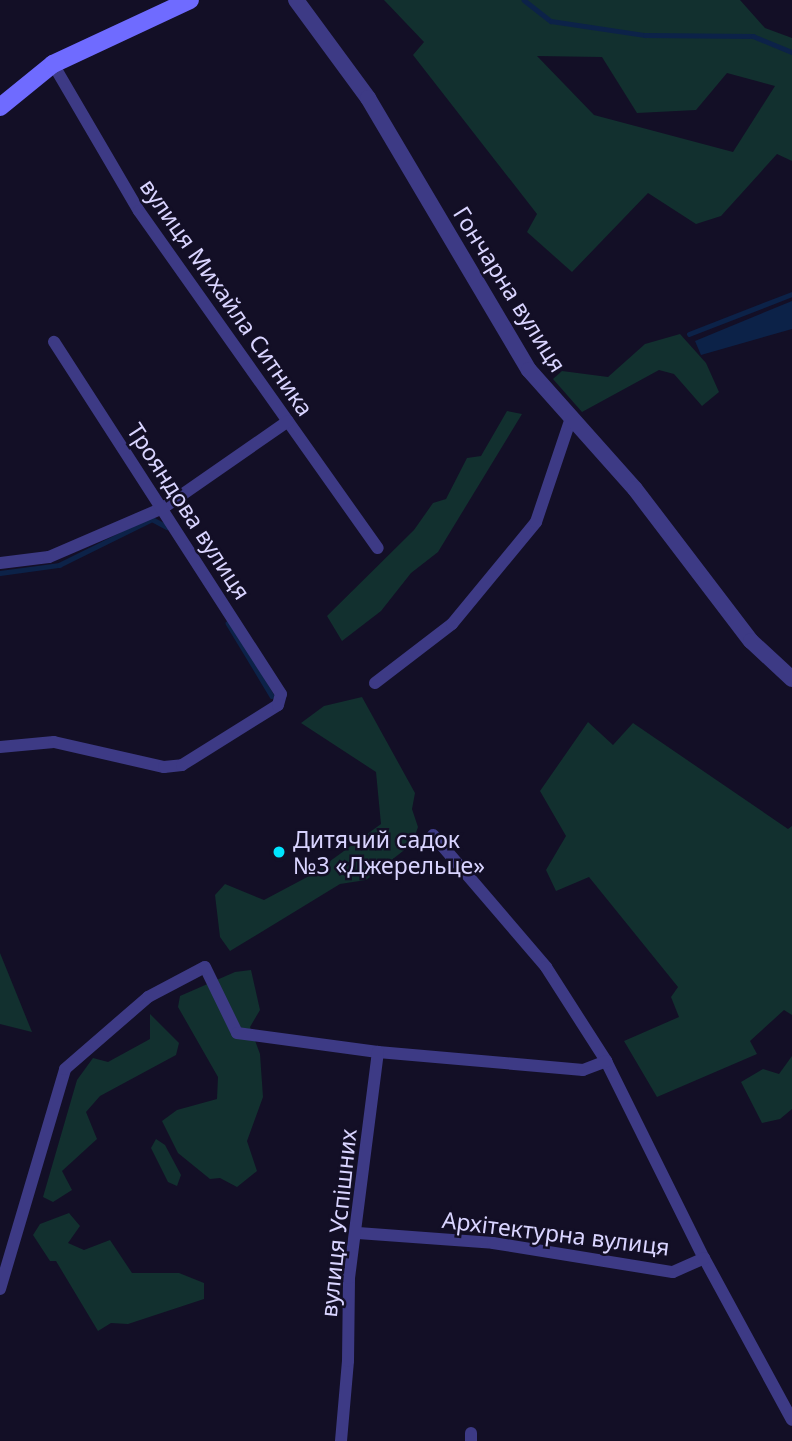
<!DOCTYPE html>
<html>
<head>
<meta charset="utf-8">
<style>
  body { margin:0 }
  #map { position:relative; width:792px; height:1441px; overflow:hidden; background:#130f26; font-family:"Noto Sans",sans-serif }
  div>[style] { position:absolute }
  .green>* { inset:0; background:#12302f }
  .water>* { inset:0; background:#0c2248 }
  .stream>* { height:4.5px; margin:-2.25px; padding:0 2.25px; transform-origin:2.25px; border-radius:2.25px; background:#0c2248 }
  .minor>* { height:12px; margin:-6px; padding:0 6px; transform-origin:6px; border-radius:6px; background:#3d3a85 }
  .tertiary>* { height:16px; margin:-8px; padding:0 8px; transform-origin:8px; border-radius:8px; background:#3d3a85 }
  .secondary>* { height:18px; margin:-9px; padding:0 9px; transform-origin:9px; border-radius:9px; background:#6f6bff }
  .dots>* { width:19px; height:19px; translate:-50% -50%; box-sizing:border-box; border:4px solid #130f26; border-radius:50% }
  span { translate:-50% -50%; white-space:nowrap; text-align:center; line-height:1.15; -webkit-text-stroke:5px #130f26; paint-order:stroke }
  .street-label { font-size:23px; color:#d9d4ff }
  .poi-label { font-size:23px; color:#d9d4ff }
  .left { translate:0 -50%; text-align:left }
</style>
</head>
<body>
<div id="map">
  <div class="green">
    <i style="clip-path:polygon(evenodd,384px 0,740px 0,765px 28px,792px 38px,792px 161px,777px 154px,721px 216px,696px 224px,648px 193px,572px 272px,527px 232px,537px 214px,413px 55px,424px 42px,384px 0,537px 56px,602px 57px,637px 113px,696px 110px,727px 73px,775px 86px,733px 152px,594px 115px,537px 56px)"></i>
    <i style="clip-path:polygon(680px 334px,706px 363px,719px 392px,702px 406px,674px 374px,659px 370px,582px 412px,553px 379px,562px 371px,608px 377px,645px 344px)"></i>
    <i style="clip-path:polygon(507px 411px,522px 414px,438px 552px,411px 573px,381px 611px,342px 641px,327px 616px,414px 530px,433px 503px,446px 499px,467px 458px,481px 456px)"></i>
    <i style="clip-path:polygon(362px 697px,415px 793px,412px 809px,418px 827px,412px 844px,366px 880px,340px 884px,230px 951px,220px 937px,215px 895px,225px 884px,264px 900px,311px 875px,381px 824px,376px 772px,301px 723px,324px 706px)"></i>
    <i style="clip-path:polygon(588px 722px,613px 745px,633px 723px,788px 829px,792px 826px,792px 1015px,784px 1010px,750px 1041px,757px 1054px,657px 1097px,624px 1041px,679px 1017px,671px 997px,678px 987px,589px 877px,556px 891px,546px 870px,566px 836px,540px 791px)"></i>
    <i style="clip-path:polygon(0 953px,32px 1032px,0 1024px)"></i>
    <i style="clip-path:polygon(251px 970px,260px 1010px,250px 1027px,260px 1054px,263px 1097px,247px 1141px,257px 1171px,237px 1187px,220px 1178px,210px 1179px,178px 1153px,162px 1121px,177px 1110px,217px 1099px,218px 1077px,178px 1007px,180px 996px,235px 972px)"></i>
    <i style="clip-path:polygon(150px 1014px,179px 1043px,176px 1055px,100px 1096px,86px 1112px,97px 1139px,62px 1171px,72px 1190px,53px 1202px,43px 1197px,77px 1080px,93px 1058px,108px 1062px,150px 1039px)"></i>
    <i style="clip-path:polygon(792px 1056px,792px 1109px,780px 1119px,762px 1123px,741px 1082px,763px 1069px,779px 1074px)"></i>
    <i style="clip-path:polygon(156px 1139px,165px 1145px,181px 1175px,177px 1186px,168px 1182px,151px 1148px)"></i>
    <i style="clip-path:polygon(69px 1213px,80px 1226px,68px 1243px,84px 1250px,110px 1240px,132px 1273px,179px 1273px,204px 1283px,204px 1299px,128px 1324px,111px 1323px,98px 1331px,56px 1261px,50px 1261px,33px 1235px,40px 1224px)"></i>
  </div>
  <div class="water">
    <i style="clip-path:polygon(792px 301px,792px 329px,701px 355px,695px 341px)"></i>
  </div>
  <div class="stream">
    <i style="left:524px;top:0;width:34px;rotate:38deg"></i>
    <i style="left:551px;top:21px;width:95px;rotate:8.5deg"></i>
    <i style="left:645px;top:35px;width:108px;rotate:0.5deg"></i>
    <i style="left:753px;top:36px;width:42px;rotate:22.3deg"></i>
    <i style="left:689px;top:334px;width:110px;rotate:-21.2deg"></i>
    <i style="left:0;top:573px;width:60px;rotate:-7.7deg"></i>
    <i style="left:59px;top:565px;width:104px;rotate:-26.3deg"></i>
    <i style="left:152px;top:519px;width:17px;rotate:28deg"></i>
    <i style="left:228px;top:623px;width:85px;rotate:58.9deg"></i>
  </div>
  <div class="minor">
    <i style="left:53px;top:64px;width:170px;rotate:59.7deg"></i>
    <i style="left:139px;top:211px;width:413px;rotate:54.7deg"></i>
    <i style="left:0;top:563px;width:49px;rotate:-7deg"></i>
    <i style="left:49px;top:557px;width:124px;rotate:-23.3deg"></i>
    <i style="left:163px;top:508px;width:152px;rotate:-34.8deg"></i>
    <i style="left:375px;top:683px;width:97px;rotate:-37.5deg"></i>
    <i style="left:452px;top:624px;width:132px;rotate:-50.5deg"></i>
    <i style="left:536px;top:522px;width:110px;rotate:-71.4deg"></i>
    <i style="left:0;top:747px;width:54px;rotate:-5.3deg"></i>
    <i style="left:54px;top:742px;width:113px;rotate:12.8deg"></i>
    <i style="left:164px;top:767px;width:18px;rotate:-6deg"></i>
    <i style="left:182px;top:765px;width:113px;rotate:-32deg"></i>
    <i style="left:278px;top:705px;width:11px;rotate:-75deg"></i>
    <i style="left:281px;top:694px;width:419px;rotate:-122.8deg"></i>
    <i style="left:433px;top:835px;width:174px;rotate:49.4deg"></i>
    <i style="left:546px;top:967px;width:112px;rotate:57.4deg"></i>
    <i style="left:606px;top:1061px;width:220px;rotate:63.6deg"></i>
    <i style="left:704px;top:1258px;width:184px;rotate:61.5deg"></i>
    <i style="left:358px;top:1233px;width:135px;rotate:4.2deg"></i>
    <i style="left:493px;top:1243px;width:182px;rotate:9.2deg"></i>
    <i style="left:673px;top:1272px;width:34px;rotate:-24deg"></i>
    <i style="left:0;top:1289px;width:229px;rotate:-73.5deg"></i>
    <i style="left:65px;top:1069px;width:110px;rotate:-40.9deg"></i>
    <i style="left:148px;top:997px;width:64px;rotate:-27.8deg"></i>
    <i style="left:205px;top:967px;width:73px;rotate:64.1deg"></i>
    <i style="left:237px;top:1033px;width:142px;rotate:7.7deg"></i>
    <i style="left:378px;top:1052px;width:206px;rotate:5deg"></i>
    <i style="left:583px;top:1070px;width:25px;rotate:-21deg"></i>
    <i style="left:341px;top:1441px;width:80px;rotate:-85deg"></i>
    <i style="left:348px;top:1361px;width:83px;rotate:-89.3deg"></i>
    <i style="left:349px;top:1278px;width:228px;rotate:-82.7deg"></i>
    <i style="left:471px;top:1441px;width:8px;rotate:-90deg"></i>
  </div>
  <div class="tertiary">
    <i style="left:296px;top:0;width:122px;rotate:53.7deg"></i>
    <i style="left:368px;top:98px;width:316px;rotate:59.4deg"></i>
    <i style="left:529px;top:370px;width:159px;rotate:48.3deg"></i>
    <i style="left:635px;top:489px;width:191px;rotate:52.7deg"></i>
    <i style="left:751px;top:641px;width:56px;rotate:42.8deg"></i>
  </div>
  <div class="secondary">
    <i style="left:0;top:107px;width:68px;rotate:-39.1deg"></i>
    <i style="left:53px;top:64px;width:151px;rotate:-25deg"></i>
  </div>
  <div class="dots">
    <i style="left:279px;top:852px;background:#00e5ff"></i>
  </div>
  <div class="street-label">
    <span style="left:510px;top:289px;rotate:58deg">Гончарна вулиця</span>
    <span style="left:227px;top:297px;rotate:55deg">вулиця Михайла Ситника</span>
    <span style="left:189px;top:511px;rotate:57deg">Трояндова вулиця</span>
    <span style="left:338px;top:1223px;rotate:-84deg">вулиця Успішних</span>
    <span style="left:556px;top:1233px;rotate:7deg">Архітектурна вулиця</span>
  </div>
  <div class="poi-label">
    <span class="left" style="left:293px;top:852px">Дитячий садок<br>№3 «Джерельце»</span>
  </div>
</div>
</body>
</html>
